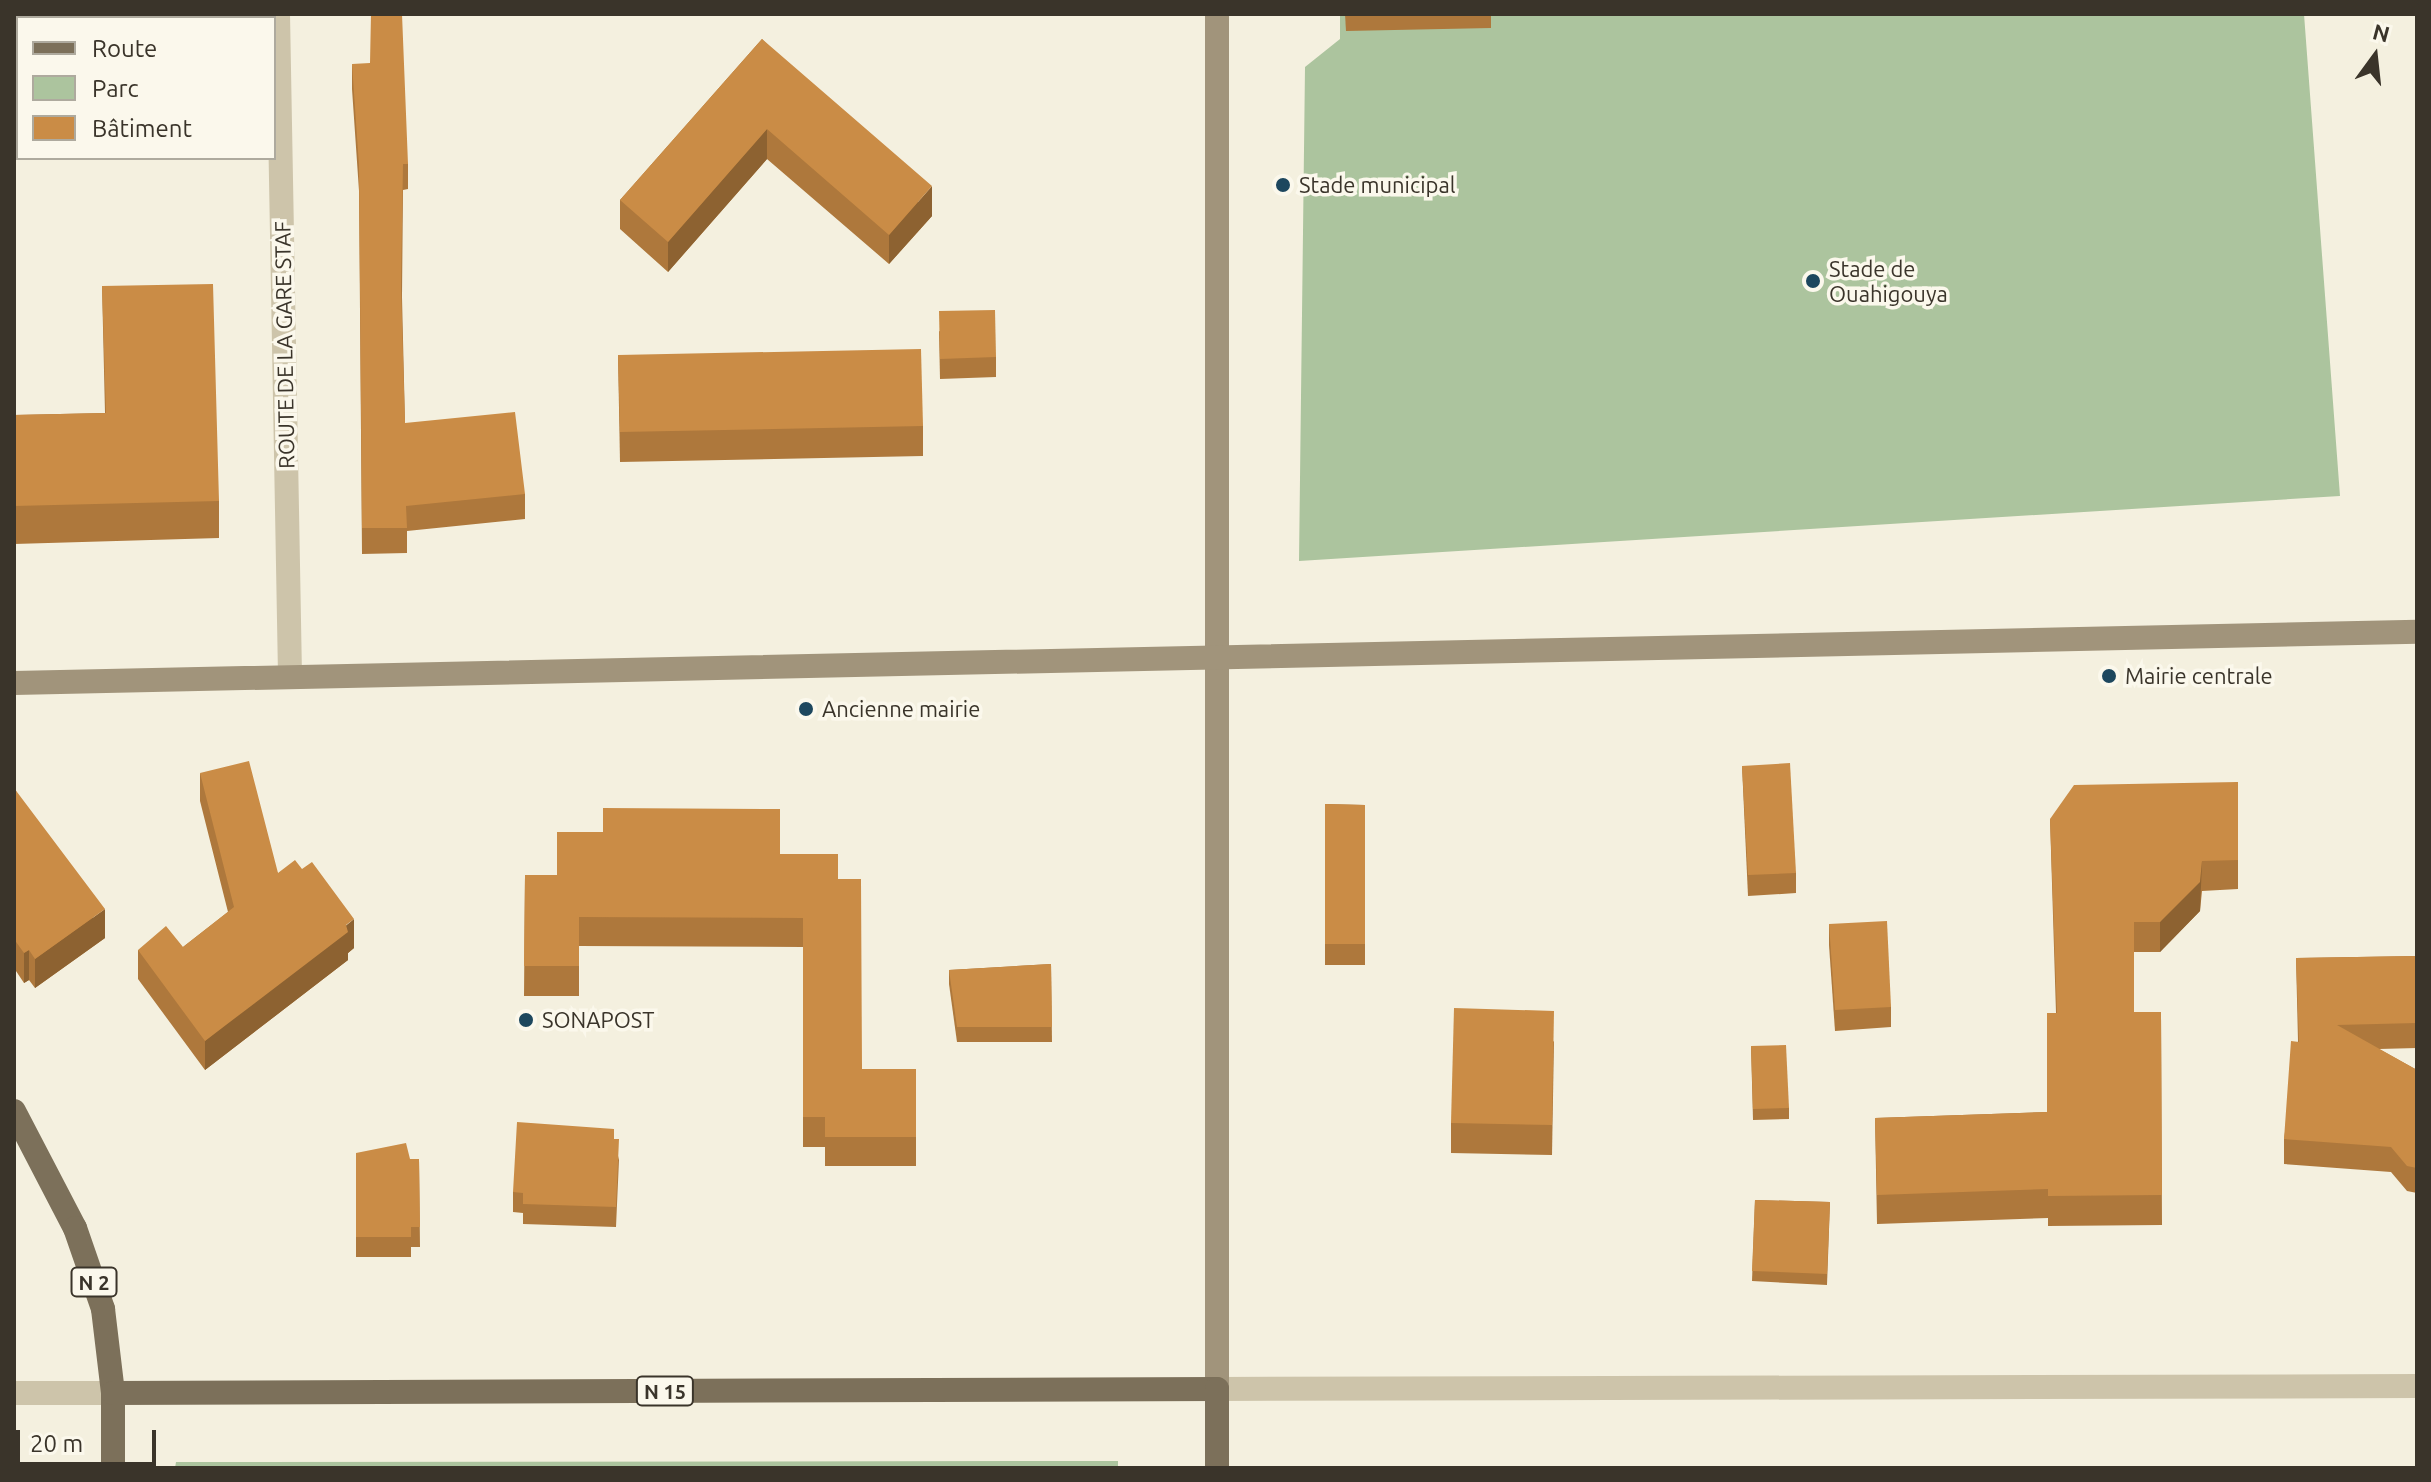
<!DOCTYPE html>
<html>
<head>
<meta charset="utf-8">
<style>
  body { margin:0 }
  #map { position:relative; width:2431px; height:1482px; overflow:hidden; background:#f4f0df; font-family:Ubuntu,sans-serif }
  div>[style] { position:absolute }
  .green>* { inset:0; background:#acc49e }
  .street>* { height:24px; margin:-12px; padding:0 12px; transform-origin:12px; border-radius:12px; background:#cdc4aa }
  .secondary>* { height:24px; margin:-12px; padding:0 12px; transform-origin:12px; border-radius:12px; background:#a1947b }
  .primary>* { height:24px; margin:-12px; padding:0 12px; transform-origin:12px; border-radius:12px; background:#7c705a }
  .wall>* { inset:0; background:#ae783c }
  .shaded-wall>* { inset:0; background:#8d6231 }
  .building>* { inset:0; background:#ca8c46 }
  .dots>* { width:22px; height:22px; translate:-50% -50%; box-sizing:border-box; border:4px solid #fbf8ec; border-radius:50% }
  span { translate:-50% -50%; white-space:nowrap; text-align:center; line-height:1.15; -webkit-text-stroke:7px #fbf8ec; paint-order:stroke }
  .shield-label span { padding:2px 6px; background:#fbf8ec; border:2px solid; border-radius:6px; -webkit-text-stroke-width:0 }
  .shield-label { font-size:20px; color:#3a342a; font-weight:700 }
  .poi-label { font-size:22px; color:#3a342a }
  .left { translate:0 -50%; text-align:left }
  .street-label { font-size:22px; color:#3a342a }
  .frame { position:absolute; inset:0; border:16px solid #3a342a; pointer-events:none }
  .legend { position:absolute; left:16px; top:16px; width:260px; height:144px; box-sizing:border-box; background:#fbf8ec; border:2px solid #aeaa9e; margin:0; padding:10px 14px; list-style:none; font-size:24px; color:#3a342a }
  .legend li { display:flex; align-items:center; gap:16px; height:40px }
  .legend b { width:40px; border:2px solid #aeaa9e }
  .north { position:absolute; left:2335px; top:16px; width:80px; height:80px; -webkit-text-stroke:6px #fbf8ec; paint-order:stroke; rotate:15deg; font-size:22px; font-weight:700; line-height:32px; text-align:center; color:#3a342a }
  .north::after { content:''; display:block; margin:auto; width:28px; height:36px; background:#3a342a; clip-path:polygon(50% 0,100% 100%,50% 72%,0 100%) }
  .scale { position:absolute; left:16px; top:1430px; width:140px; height:36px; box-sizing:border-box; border:4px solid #3a342a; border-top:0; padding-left:10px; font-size:24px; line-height:28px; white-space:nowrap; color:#3a342a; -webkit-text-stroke:6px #fbf8ec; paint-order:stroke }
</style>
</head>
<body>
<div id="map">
  <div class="green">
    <i style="clip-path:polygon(1340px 14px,2304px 14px,2340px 496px,1299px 561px,1305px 67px,1340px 39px)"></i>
    <i style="clip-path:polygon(1118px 1461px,1118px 1468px,175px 1468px,176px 1462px)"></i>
  </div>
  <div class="street">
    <i style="left:278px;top:14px;width:662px;rotate:88.96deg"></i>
    <i style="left:1217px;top:1389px;width:1200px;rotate:-0.14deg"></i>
    <i style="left:14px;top:1393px;width:99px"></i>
  </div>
  <div class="secondary">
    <i style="left:1217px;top:14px;width:1375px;rotate:90deg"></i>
    <i style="left:14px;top:683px;width:2404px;rotate:-1.22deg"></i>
  </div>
  <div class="primary">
    <i style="left:14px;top:1111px;width:132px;rotate:62.5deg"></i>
    <i style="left:75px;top:1228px;width:86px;rotate:70.9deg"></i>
    <i style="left:103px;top:1309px;width:85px;rotate:83.2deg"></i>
    <i style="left:113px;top:1393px;width:75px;rotate:90deg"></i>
    <i style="left:113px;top:1393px;width:1104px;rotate:-0.21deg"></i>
    <i style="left:1217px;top:1389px;width:79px;rotate:90deg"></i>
  </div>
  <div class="wall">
    <i style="clip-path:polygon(21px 14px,218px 14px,218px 18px,22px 18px)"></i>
    <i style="clip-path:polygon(1345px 14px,1491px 14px,1491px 28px,1346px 31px)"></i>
    <i style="clip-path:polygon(762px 39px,932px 216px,889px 264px,767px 159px,668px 272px,620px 229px,620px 200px)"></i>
    <i style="clip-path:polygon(18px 42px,18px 143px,14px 143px,14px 43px)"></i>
    <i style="clip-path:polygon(352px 64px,408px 164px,408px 189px,403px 190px,402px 297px,405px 423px,525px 494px,525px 519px,407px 531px,407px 553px,362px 554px,359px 191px,352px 89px)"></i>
    <i style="clip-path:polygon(102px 286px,219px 501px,219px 538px,14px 544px,14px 415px,105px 413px)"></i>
    <i style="clip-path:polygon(939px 331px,996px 357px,996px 377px,940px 379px)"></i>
    <i style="clip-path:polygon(618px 355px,923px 426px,923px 456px,620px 462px)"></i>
    <i style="clip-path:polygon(1742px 766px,1796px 873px,1796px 893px,1748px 896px)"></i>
    <i style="clip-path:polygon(200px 773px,278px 873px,354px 948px,348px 953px,348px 960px,205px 1070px,138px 979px,138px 950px,183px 947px,228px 912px,200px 801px)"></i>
    <i style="clip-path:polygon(2238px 782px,2238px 889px,2202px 891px,2200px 911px,2160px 952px,2134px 952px,2134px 1012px,2161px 1012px,2162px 1225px,2048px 1226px,2048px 1218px,1877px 1224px,1875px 1118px,2047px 1112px,2056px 1013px,2050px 819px)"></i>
    <i style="clip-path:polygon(14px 788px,105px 938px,35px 988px,29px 980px,24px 983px,14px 968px)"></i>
    <i style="clip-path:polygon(1325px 804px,1365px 805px,1365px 965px,1325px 965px)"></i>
    <i style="clip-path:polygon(780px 854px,838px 879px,862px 1069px,916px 1069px,916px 1166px,825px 1166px,825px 1147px,803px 1147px,803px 947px,579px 946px,579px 996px,524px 996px,525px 875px,557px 875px)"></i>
    <i style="clip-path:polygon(1829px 924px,1891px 1007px,1891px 1027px,1835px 1031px,1829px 945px)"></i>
    <i style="clip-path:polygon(2417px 956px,2417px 1048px,2379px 1049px,2417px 1070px,2417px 1193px,2407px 1191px,2391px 1172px,2284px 1164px,2284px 1139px,2298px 1041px,2296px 958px)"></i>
    <i style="clip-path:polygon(1051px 964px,1052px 1042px,957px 1042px,949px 984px,949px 970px)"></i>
    <i style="clip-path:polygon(1554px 1041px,1552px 1155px,1451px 1153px,1451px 1123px)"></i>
    <i style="clip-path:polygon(1751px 1046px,1789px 1108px,1789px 1119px,1753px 1120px)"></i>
    <i style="clip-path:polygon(614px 1139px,619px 1160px,616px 1227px,523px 1224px,523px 1213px,513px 1212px,513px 1192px)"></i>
    <i style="clip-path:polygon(356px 1153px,410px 1159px,419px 1159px,420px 1247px,411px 1247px,411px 1257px,356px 1257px)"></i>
    <i style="clip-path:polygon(1755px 1200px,1830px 1202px,1827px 1285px,1752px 1281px)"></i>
  </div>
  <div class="shaded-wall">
    <i style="clip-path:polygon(767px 129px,767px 159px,668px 272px,668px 242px)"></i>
    <i style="clip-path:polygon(932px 186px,932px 216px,889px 264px,889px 235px)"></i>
    <i style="clip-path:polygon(2202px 861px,2200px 911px,2160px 952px,2160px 922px)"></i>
    <i style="clip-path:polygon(105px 909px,105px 938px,35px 988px,35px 959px)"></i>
    <i style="clip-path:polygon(354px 919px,354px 948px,348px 953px,348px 960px,205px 1070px,205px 1041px)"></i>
    <i style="clip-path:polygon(29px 950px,29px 980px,24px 983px,24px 953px)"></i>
  </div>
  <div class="building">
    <i style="clip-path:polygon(27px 14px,218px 14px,218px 18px,28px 18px)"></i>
    <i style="clip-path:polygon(371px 14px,402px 14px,408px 164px,403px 164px,401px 287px,405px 423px,515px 412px,525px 494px,406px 506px,407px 528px,362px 528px,359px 166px,352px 64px,370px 63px)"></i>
    <i style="clip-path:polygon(762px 39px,932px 186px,889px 235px,767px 129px,668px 242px,620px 200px)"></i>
    <i style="clip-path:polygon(18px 42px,18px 116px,14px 116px,14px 43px)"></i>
    <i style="clip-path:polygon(213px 284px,219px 501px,14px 506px,14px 415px,106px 413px,102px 286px)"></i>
    <i style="clip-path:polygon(995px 310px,996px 357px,940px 359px,939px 311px)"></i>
    <i style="clip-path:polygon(921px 349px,923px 426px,620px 432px,618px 355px)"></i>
    <i style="clip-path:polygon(249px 761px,278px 873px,295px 860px,302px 869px,312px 862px,354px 919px,346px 925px,348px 932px,205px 1041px,138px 950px,166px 926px,183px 947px,234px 907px,200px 773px)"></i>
    <i style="clip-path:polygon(1790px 763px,1796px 873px,1748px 875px,1742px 766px)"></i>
    <i style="clip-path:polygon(2238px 782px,2238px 860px,2202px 861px,2200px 882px,2160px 922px,2134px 922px,2134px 1012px,2161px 1012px,2162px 1195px,2048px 1196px,2048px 1189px,1877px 1195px,1875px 1118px,2047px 1112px,2047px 1013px,2057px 1013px,2050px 819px,2074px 785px)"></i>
    <i style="clip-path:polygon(14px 788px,105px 909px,35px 959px,29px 950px,24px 953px,14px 939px)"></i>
    <i style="clip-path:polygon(1325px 804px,1365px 805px,1365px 944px,1325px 944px)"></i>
    <i style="clip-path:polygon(603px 808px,780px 809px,780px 854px,838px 854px,838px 879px,861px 879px,862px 1069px,916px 1069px,916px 1137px,825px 1137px,825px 1117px,803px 1117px,803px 918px,579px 917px,579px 966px,524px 966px,525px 875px,557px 875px,557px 832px,603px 832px)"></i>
    <i style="clip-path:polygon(1887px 921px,1891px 1007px,1835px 1010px,1829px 924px)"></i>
    <i style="clip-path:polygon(2417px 956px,2417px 1023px,2337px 1025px,2417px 1070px,2417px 1168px,2407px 1166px,2391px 1147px,2284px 1139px,2291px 1041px,2299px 1042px,2296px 958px)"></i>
    <i style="clip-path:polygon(1051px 964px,1052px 1027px,957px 1027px,949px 970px)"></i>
    <i style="clip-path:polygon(1454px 1008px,1554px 1011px,1552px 1125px,1451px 1123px)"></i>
    <i style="clip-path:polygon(1786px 1045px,1789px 1108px,1753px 1109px,1751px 1046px)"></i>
    <i style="clip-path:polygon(517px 1122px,614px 1129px,614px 1139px,619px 1139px,616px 1207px,523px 1204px,523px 1193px,513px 1192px)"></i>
    <i style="clip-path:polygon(406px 1143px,410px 1159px,419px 1159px,420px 1227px,411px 1227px,411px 1237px,356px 1237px,356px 1153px)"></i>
    <i style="clip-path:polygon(1755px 1200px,1830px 1202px,1827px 1274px,1752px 1271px)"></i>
    <i style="clip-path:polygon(1562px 1466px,1643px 1467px,1643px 1468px,1562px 1468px)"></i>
  </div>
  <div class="dots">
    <i style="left:1283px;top:185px;background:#1d475e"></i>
    <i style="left:1813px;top:281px;background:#1d475e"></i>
    <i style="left:2109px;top:676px;background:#1d475e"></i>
    <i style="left:806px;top:709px;background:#1d475e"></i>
    <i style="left:526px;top:1020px;background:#1d475e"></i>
  </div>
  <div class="shield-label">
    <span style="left:94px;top:1282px">N 2</span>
    <span style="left:665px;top:1391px">N 15</span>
  </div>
  <div class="poi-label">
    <span class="left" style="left:1299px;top:185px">Stade municipal</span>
    <span class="left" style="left:1829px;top:281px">Stade de<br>Ouahigouya</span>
    <span class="left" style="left:2125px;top:676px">Mairie centrale</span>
    <span class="left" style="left:822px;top:709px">Ancienne mairie</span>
    <span class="left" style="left:542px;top:1020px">SONAPOST</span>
  </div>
  <div class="street-label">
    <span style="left:284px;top:345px;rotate:-91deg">ROUTE DE LA GARE STAF</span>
  </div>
  <div class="frame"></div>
  <ul class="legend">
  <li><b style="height:10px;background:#7c705a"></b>Route</li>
  <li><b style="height:22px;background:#acc49e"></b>Parc</li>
  <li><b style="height:22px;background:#ca8c46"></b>Bâtiment</li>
  </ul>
  <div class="north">N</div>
  <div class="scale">20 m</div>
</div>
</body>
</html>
